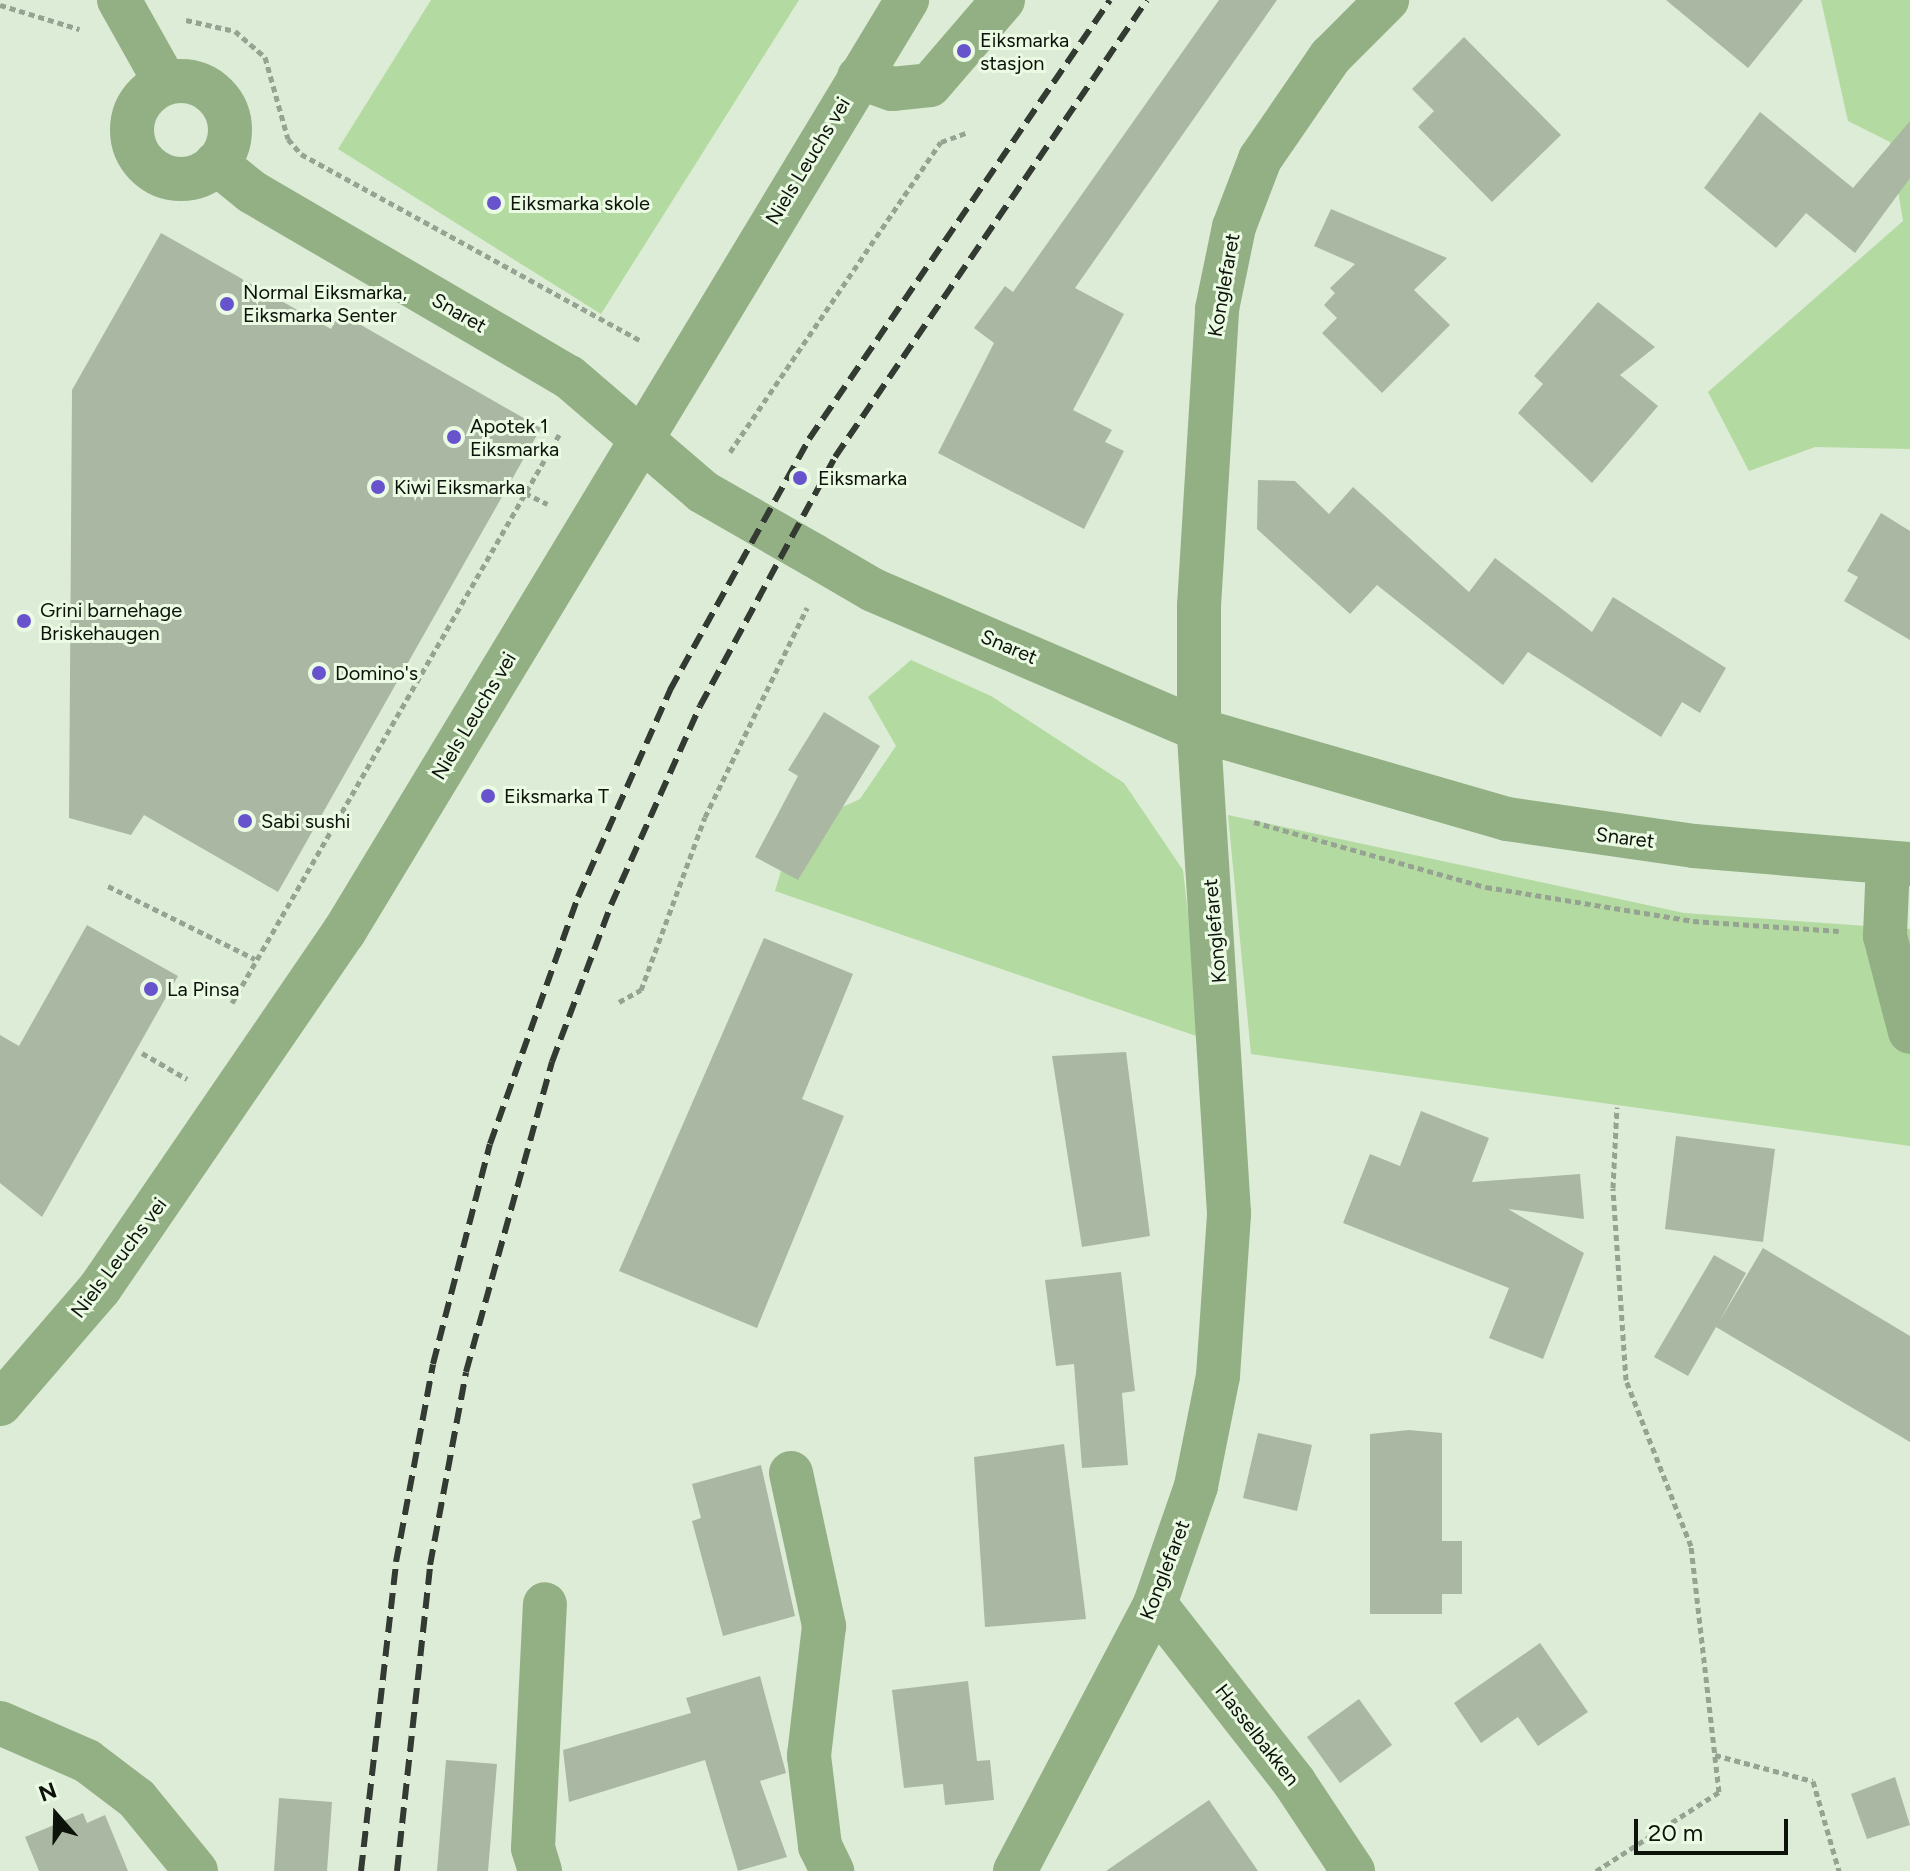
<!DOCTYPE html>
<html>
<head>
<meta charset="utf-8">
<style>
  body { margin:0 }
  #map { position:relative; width:1910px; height:1871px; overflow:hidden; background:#ddecd6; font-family:Figtree,sans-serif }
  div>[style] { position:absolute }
  .green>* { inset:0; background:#b3daa0 }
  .building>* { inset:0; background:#aab8a3 }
  .path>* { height:5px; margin-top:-2.5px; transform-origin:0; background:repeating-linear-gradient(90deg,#97a392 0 6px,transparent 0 10px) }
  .minor>* { height:44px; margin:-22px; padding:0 22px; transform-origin:22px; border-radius:22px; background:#93b085 }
  .minor>.ring { margin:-22px; padding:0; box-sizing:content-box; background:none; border:44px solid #93b085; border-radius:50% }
  .rail>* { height:6px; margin-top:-3px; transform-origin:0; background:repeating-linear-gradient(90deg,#333a31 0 16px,transparent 0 24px) }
  .dots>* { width:22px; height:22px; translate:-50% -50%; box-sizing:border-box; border:4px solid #eafae3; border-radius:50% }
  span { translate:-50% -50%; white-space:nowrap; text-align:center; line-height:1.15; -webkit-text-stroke:6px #eafae3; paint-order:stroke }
  .poi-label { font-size:20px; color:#0d120b }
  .left { translate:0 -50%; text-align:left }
  .street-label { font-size:20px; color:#0d120b }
  .north { position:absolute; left:16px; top:1775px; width:80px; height:80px; -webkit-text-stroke:6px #eafae3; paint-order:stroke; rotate:340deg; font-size:22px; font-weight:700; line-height:32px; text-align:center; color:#0d120b }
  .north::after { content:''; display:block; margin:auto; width:28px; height:36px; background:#0d120b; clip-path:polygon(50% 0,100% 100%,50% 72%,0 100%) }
  .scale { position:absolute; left:1634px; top:1819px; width:154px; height:36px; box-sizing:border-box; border:4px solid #0d120b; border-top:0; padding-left:10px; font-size:24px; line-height:28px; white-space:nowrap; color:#0d120b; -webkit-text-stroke:6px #eafae3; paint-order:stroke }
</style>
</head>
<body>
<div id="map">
  <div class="green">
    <i style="clip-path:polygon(431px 0,799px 0,601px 314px,338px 149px)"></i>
    <i style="clip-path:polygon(1821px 0,1910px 0,1910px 449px,1815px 447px,1749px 471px,1708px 392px,1903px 221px,1890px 142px,1848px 121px)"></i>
    <i style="clip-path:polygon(911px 660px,991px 696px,1124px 783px,1183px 870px,1202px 1038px,775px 891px,784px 861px,823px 816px,860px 799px,896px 746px,868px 697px)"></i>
    <i style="clip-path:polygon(1228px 815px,1684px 913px,1910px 929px,1910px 1146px,1251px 1054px)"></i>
  </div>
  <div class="building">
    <i style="clip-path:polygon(1219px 0,1277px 0,1075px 288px,1124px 314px,1073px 410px,1112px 430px,1105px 442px,1124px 451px,1084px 529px,938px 453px,994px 343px,974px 328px,1005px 286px,1013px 292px)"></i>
    <i style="clip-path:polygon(1666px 0,1803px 0,1748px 68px)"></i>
    <i style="clip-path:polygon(1464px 37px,1561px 135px,1492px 202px,1418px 127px,1434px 111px,1412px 89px)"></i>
    <i style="clip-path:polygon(1760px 112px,1853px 188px,1910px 121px,1910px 178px,1855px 253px,1806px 213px,1776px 248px,1704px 188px)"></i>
    <i style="clip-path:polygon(1331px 209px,1447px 258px,1414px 290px,1450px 325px,1382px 393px,1322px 333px,1337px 318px,1324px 305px,1335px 293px,1330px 288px,1355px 264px,1314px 246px)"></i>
    <i style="clip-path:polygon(161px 233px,331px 329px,340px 313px,541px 428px,278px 892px,144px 815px,131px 835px,69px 818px,72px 390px)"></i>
    <i style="clip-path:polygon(1598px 302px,1655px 347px,1620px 375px,1658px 406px,1592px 483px,1518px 413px,1543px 384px,1534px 376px)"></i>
    <i style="clip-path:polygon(1258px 480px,1295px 481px,1329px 514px,1353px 487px,1469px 592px,1495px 558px,1592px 632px,1613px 597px,1726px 668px,1700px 713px,1682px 702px,1661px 737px,1528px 652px,1503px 685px,1377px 585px,1350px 614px,1257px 529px)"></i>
    <i style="clip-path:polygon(1881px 513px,1910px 531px,1910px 640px,1844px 601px,1858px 577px,1847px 571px)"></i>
    <i style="clip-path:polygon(824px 712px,880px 746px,798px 880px,755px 857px,798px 776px,788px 770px)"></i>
    <i style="clip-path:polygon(87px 925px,178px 976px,42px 1217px,0 1183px,0 1035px,19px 1046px)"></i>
    <i style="clip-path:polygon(764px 938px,853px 974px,802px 1099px,844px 1116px,757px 1328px,619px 1271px)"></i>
    <i style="clip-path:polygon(1126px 1052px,1150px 1236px,1082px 1247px,1052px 1056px)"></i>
    <i style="clip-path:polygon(1421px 1111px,1489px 1138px,1472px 1182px,1580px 1174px,1584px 1219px,1508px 1209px,1584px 1253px,1543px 1359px,1489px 1338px,1509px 1288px,1343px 1223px,1370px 1154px,1400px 1166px)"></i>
    <i style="clip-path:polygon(1676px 1136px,1775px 1149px,1763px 1242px,1665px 1229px)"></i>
    <i style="clip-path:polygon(1763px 1248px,1910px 1336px,1910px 1442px,1716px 1327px,1688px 1376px,1654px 1357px,1714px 1255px,1746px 1273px,1719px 1322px)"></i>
    <i style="clip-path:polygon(1121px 1272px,1135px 1391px,1122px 1393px,1128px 1465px,1082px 1468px,1074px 1364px,1056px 1366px,1045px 1280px)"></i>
    <i style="clip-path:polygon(1409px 1430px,1442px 1433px,1442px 1541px,1462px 1541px,1462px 1594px,1442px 1594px,1442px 1614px,1370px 1614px,1370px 1434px)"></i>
    <i style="clip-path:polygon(1258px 1433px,1312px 1445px,1297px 1511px,1243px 1498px)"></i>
    <i style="clip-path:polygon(1064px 1444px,1086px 1619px,985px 1627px,974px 1457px)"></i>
    <i style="clip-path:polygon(761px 1465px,795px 1616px,723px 1636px,692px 1521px,701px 1518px,692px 1484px)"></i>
    <i style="clip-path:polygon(1540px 1643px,1588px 1712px,1538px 1746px,1518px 1717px,1481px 1743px,1454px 1703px)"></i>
    <i style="clip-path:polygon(760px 1676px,786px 1773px,760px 1781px,787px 1857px,738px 1871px,705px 1760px,569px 1802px,563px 1750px,691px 1713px,686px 1698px)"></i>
    <i style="clip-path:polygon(968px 1681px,977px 1761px,990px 1760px,994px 1800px,945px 1805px,943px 1784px,904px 1788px,892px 1690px)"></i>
    <i style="clip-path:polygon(1359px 1699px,1392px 1745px,1340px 1783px,1307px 1737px)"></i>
    <i style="clip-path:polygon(446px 1760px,497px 1764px,488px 1871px,437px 1871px)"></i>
    <i style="clip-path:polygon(1895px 1777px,1910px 1825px,1867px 1839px,1851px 1794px)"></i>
    <i style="clip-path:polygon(279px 1798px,332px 1802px,327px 1871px,274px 1871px)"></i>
    <i style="clip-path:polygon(1209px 1800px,1258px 1871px,1106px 1871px)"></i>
    <i style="clip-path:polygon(83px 1813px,87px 1823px,105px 1815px,128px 1871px,39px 1871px,25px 1837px)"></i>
  </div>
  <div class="path">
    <i style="left:0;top:5px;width:83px;rotate:16.9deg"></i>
    <i style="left:186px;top:20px;width:50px;rotate:12.7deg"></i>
    <i style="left:235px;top:31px;width:40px;rotate:41deg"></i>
    <i style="left:265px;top:57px;width:85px;rotate:74.3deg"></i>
    <i style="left:288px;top:139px;width:20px;rotate:49deg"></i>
    <i style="left:301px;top:154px;width:390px;rotate:28.8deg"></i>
    <i style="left:730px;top:452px;width:375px;rotate:-55.8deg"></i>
    <i style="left:941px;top:142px;width:27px;rotate:-20deg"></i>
    <i style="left:525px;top:493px;width:25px;rotate:26deg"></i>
    <i style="left:1254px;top:822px;width:241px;rotate:15.7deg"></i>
    <i style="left:1486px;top:887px;width:210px;rotate:9.3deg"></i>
    <i style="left:1693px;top:921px;width:146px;rotate:3.9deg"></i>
    <i style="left:108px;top:886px;width:164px;rotate:26.4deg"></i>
    <i style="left:619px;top:1002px;width:25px;rotate:-29deg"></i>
    <i style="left:641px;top:990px;width:184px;rotate:-69.7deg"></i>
    <i style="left:705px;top:817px;width:233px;rotate:-64deg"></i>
    <i style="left:232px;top:1003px;width:658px;rotate:-60.08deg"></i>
    <i style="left:142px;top:1053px;width:52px;rotate:30deg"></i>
    <i style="left:1715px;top:1755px;width:101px;rotate:14.9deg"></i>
    <i style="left:1813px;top:1781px;width:94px;rotate:73.9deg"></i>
    <i style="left:1596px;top:1871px;width:146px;rotate:-32.7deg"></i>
    <i style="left:1719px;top:1792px;width:248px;rotate:-96.5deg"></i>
    <i style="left:1691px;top:1546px;width:178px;rotate:-111.4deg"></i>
    <i style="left:1626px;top:1380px;width:192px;rotate:-93.9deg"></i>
    <i style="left:1613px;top:1188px;width:81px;rotate:-87.2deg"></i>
  </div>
  <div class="minor">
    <i style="left:119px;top:0;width:94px;rotate:60.7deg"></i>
    <i style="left:859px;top:77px;width:35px;rotate:20deg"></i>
    <i style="left:892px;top:89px;width:38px;rotate:-6deg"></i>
    <i style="left:930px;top:85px;width:112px;rotate:-49.3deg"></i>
    <i class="ring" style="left:132px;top:81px;width:54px;height:54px"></i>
    <i style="left:216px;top:163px;width:46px;rotate:38.9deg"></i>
    <i style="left:252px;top:192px;width:367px;rotate:30.3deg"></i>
    <i style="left:569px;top:377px;width:177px;rotate:40.6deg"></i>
    <i style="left:703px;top:492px;width:127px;rotate:29.8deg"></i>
    <i style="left:813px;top:555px;width:69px;rotate:30.3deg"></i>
    <i style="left:873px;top:590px;width:355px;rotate:23.2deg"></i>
    <i style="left:1199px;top:730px;width:321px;rotate:16.1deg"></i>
    <i style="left:1507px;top:819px;width:189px;rotate:8.2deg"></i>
    <i style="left:1694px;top:846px;width:217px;rotate:4.8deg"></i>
    <i style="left:1888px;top:863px;width:73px;rotate:92.4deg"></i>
    <i style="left:1885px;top:936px;width:99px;rotate:75.4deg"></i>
    <i style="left:0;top:1404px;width:153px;rotate:-49.2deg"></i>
    <i style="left:100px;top:1288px;width:432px;rotate:-55.6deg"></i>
    <i style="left:344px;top:932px;width:1089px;rotate:-58.86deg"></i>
    <i style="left:791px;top:1473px;width:157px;rotate:77.8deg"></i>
    <i style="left:824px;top:1626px;width:131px;rotate:96.6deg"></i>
    <i style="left:809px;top:1756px;width:91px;rotate:83deg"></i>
    <i style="left:820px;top:1846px;width:28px;rotate:64deg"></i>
    <i style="left:1155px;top:1604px;width:226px;rotate:52deg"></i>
    <i style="left:1294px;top:1782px;width:107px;rotate:56.5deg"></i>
    <i style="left:0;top:1723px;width:95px;rotate:23.6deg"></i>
    <i style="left:87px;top:1761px;width:63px;rotate:37.2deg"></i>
    <i style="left:137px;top:1799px;width:93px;rotate:50.7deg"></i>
    <i style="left:540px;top:1871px;width:24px;rotate:-107deg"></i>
    <i style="left:533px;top:1848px;width:244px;rotate:-87.2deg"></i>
    <i style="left:1015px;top:1871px;width:301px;rotate:-62.3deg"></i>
    <i style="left:1155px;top:1604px;width:125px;rotate:-70.8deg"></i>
    <i style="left:1196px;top:1486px;width:112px;rotate:-78.7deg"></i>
    <i style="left:1218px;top:1376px;width:163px;rotate:-86.1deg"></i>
    <i style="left:1229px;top:1213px;width:484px;rotate:-93.6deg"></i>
    <i style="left:1199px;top:730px;width:124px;rotate:-90deg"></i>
    <i style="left:1199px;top:606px;width:298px;rotate:-86.5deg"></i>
    <i style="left:1217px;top:309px;width:84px;rotate:-78.3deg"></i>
    <i style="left:1234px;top:227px;width:73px;rotate:-69.1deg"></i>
    <i style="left:1260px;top:159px;width:124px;rotate:-55.5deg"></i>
    <i style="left:1330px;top:57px;width:81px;rotate:-45deg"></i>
  </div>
  <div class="rail">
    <i style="left:361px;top:1871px;width:311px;rotate:-83.5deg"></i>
    <i style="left:396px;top:1562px;width:201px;rotate:-79.4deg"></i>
    <i style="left:433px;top:1364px;width:227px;rotate:-75.5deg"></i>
    <i style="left:490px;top:1144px;width:262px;rotate:-70.4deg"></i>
    <i style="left:578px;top:897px;width:227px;rotate:-66deg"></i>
    <i style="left:670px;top:690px;width:287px;rotate:-61deg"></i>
    <i style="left:809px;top:439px;width:532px;rotate:-55.56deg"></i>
    <i style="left:397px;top:1871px;width:308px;rotate:-83.8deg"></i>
    <i style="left:430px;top:1565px;width:196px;rotate:-79.4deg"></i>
    <i style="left:466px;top:1372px;width:322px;rotate:-74.5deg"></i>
    <i style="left:552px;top:1062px;width:168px;rotate:-69.4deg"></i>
    <i style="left:611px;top:905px;width:218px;rotate:-65.9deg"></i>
    <i style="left:700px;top:706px;width:283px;rotate:-61.5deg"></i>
    <i style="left:835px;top:457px;width:553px;rotate:-55.68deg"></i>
  </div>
  <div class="dots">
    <i style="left:964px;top:51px;background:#6754cd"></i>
    <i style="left:494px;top:203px;background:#6754cd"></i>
    <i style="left:227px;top:304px;background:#6754cd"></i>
    <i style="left:454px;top:437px;background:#6754cd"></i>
    <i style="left:800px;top:478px;background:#6754cd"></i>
    <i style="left:378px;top:487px;background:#6754cd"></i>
    <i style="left:24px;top:621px;background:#6754cd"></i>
    <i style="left:319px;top:673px;background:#6754cd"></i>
    <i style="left:488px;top:796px;background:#6754cd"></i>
    <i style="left:245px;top:821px;background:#6754cd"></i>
    <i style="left:151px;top:989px;background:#6754cd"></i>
  </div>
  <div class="poi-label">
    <span class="left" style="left:980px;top:52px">Eiksmarka<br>stasjon</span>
    <span class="left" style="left:510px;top:203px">Eiksmarka skole</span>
    <span class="left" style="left:243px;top:304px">Normal Eiksmarka,<br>Eiksmarka Senter</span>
    <span class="left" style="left:470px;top:438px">Apotek 1<br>Eiksmarka</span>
    <span class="left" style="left:818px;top:478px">Eiksmarka</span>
    <span class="left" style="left:394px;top:487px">Kiwi Eiksmarka</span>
    <span class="left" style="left:40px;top:622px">Grini barnehage<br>Briskehaugen</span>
    <span class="left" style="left:335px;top:673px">Domino's</span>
    <span class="left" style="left:504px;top:796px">Eiksmarka T</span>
    <span class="left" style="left:261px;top:821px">Sabi sushi</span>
    <span class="left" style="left:167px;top:989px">La Pinsa</span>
  </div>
  <div class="street-label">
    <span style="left:808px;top:161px;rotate:-59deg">Niels Leuchs vei</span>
    <span style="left:1224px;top:285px;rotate:-80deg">Konglefaret</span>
    <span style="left:459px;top:313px;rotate:30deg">Snaret</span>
    <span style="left:1009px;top:647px;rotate:23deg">Snaret</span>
    <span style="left:474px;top:716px;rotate:-59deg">Niels Leuchs vei</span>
    <span style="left:1625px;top:838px;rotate:7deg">Snaret</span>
    <span style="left:1215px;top:931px;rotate:-95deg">Konglefaret</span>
    <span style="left:119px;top:1258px;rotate:-53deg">Niels Leuchs vei</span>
    <span style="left:1165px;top:1570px;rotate:-69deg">Konglefaret</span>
    <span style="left:1257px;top:1735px;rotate:52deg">Hasselbakken</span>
  </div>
  <div class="north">N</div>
  <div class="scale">20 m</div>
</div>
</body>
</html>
